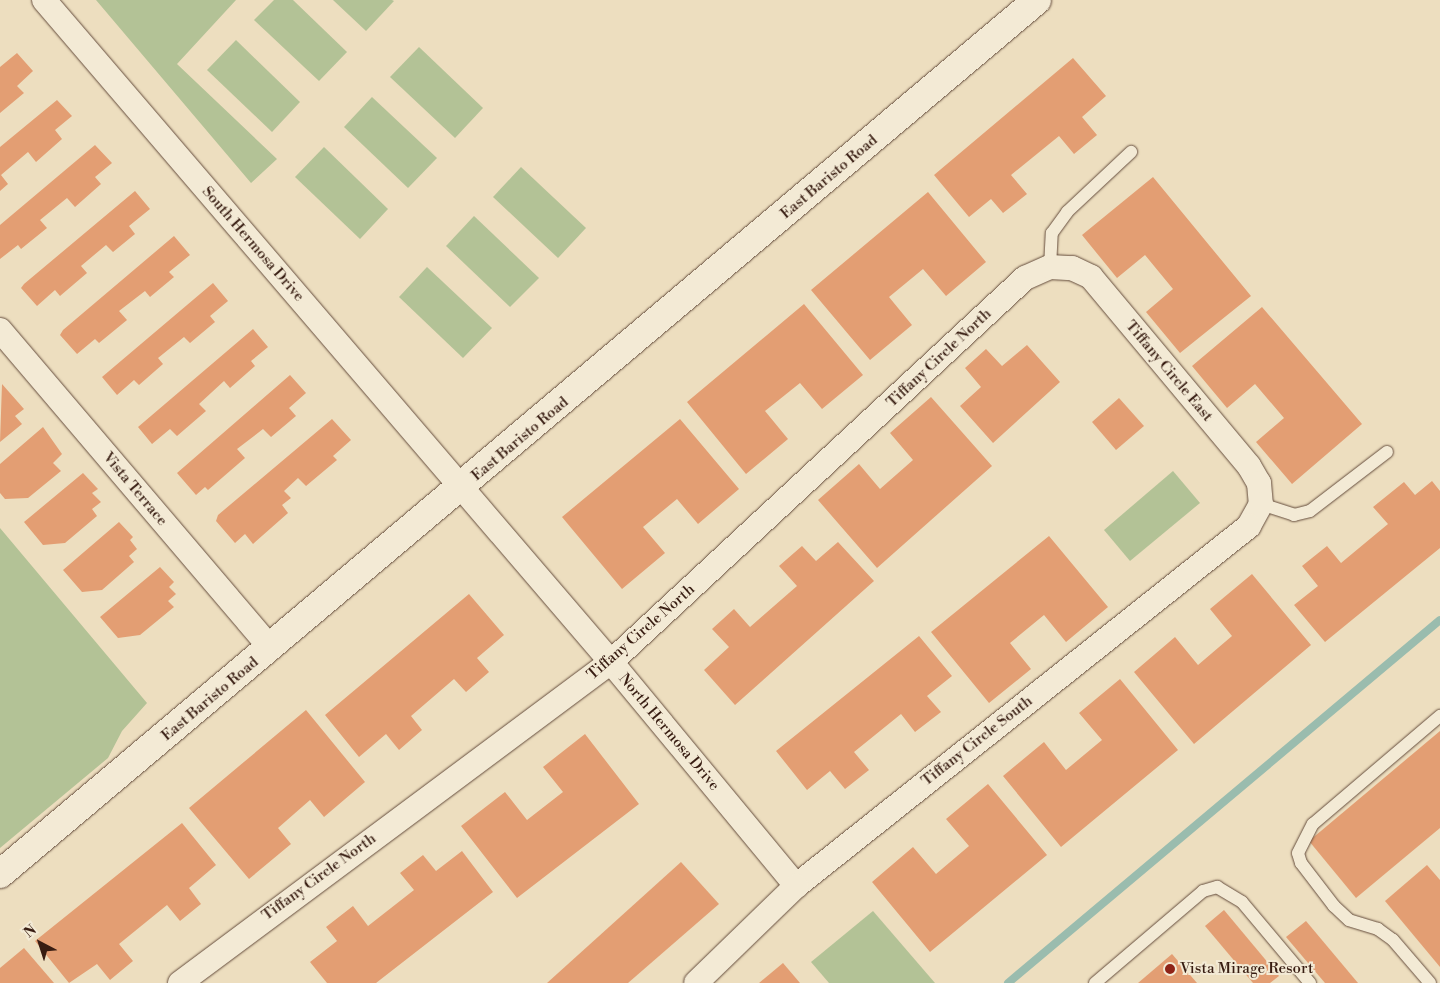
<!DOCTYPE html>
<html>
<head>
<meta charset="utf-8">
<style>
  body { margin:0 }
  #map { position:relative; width:1440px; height:983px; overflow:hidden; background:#eddebf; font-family:"Libre Bodoni",serif }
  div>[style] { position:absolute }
  .green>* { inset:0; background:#b3c296 }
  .stream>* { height:8px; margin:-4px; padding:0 4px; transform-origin:4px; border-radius:4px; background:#9abcae }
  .building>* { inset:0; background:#e39e73 }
  .roads { filter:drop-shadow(0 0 1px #654d3d) drop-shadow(0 0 1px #654d3d) }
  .lane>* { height:12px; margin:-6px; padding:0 6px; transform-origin:6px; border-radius:6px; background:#f3ead5 }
  .street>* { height:24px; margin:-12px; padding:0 12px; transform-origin:12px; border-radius:12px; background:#f3ead5 }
  .secondary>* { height:28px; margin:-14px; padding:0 14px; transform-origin:14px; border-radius:14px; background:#f3ead5 }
  .dots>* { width:14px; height:14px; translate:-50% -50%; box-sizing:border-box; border:2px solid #f3ead5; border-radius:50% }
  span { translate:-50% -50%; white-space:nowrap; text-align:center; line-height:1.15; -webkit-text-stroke:4px #f3ead5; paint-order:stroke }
  .street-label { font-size:15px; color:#381d12 }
  .poi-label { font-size:15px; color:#381d12 }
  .left { translate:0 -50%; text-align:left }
  .north { position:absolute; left:15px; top:918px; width:50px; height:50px; -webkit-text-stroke:4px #f3ead5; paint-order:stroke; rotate:320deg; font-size:14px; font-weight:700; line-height:20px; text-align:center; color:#381d12 }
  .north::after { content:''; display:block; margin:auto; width:18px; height:22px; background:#381d12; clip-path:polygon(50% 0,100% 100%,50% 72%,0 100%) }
</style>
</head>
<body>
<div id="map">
  <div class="green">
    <i style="clip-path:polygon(96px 0,236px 0,177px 64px,277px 159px,251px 183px)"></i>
    <i style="clip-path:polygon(274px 0,293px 0,347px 52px,319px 81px,254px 20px)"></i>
    <i style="clip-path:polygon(333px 0,392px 0,394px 1px,366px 31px)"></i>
    <i style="clip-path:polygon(236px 40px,300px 102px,272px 132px,207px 70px)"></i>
    <i style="clip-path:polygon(419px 47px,483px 108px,455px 138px,390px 77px)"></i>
    <i style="clip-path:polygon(372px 97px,437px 158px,408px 188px,344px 127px)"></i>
    <i style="clip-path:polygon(324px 147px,388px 209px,360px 239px,295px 177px)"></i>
    <i style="clip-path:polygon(521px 167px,586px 228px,558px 258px,493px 197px)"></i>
    <i style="clip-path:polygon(474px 216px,539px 278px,510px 307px,446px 246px)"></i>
    <i style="clip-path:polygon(427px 267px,492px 328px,463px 358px,399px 297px)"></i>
    <i style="clip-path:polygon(1173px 471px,1200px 503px,1130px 561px,1104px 530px)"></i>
    <i style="clip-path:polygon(0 528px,147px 703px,122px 731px,108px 758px,0 848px)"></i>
    <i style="clip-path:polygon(873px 911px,935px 983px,829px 983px,811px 962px)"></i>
  </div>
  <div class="stream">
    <i style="left:1008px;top:983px;width:564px;rotate:-40.04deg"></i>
  </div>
  <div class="building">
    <i style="clip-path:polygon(17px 53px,33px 71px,17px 86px,24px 93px,0 113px,0 67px)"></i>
    <i style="clip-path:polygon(1073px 58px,1106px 96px,1082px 117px,1097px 135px,1074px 154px,1059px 136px,1011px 175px,1027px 194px,1003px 213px,991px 199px,969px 217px,934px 175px)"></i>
    <i style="clip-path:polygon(57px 100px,72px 116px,55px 130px,62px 139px,36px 162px,28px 152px,1px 175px,8px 184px,0 191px,0 147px)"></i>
    <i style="clip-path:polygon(95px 145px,112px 163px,95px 177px,101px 184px,75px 207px,67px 198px,40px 220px,47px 228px,21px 249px,18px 245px,0 259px,0 225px)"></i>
    <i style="clip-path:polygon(1153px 177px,1251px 296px,1180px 353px,1146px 312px,1173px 289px,1145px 255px,1117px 278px,1082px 235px)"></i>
    <i style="clip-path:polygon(135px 191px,150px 209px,129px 226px,135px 234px,113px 252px,106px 245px,81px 266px,87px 273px,60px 296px,55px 290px,37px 306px,21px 288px,24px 284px)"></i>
    <i style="clip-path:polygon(928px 192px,986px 262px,946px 296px,923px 269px,889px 297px,912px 325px,870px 360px,811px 290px)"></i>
    <i style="clip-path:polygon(174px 236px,190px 255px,169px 272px,174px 277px,150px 297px,145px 291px,119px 311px,127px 320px,99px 343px,95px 339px,77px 354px,60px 335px,63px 330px)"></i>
    <i style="clip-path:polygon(213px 283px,228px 301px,210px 316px,215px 322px,190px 343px,184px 337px,158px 358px,163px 364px,139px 385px,134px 380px,117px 395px,102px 377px)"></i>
    <i style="clip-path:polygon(804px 304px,863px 375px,822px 409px,800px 383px,765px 411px,788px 439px,746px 474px,687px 402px)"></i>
    <i style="clip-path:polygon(1262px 307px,1362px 424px,1292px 484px,1256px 442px,1284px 418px,1255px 384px,1227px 408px,1192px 366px)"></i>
    <i style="clip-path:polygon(253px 329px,268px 347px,251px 361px,255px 366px,230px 388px,224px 381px,199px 404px,206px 411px,177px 436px,170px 429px,152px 444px,138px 427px)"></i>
    <i style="clip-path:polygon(1027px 345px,1060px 382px,993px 443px,960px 406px,981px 387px,965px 368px,986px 349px,1002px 366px)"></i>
    <i style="clip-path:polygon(290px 375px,306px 393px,289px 408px,296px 416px,271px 437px,263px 429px,237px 449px,245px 458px,208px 490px,205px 487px,196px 495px,177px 473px)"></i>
    <i style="clip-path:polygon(2px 384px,24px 409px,15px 416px,22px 424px,0 442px)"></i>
    <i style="clip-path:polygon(931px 397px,992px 466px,877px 568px,818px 500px,859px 464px,880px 489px,913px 460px,890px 433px)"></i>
    <i style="clip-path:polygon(1119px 398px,1144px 426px,1116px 450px,1092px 422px)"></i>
    <i style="clip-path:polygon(332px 419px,351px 440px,333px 456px,337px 460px,306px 486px,298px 478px,284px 491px,291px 498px,282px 505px,288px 513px,253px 544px,245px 534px,235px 543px,216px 521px,218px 515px)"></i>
    <i style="clip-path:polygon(680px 419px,739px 489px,698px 524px,677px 499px,643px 527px,665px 553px,622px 589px,562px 517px)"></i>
    <i style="clip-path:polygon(43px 427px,62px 454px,53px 463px,61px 471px,28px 498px,5px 499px,0 493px,0 464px)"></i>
    <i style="clip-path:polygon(83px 473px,98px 489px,92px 493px,101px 502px,92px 509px,97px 516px,65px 543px,43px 545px,24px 522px)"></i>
    <i style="clip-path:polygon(1432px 481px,1440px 491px,1440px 548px,1325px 642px,1294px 605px,1318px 586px,1302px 566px,1327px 546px,1341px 563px,1388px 524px,1373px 507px,1404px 482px,1415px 495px)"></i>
    <i style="clip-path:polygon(119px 522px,133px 537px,130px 540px,137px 549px,129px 556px,134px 562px,102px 590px,82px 592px,63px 570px)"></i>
    <i style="clip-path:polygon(1049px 536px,1108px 607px,1066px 642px,1044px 615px,1010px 643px,1031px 669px,989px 703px,931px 632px)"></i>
    <i style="clip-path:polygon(838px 542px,874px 581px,735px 705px,704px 670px,729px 647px,712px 629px,734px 609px,750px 627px,797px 586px,779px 566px,802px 546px,816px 561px)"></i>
    <i style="clip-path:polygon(160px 567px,174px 582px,169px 587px,176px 594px,168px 601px,174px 607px,140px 635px,118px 638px,100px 617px)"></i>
    <i style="clip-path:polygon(1252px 574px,1311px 645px,1194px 744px,1134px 672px,1175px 637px,1198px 665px,1232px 636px,1210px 609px)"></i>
    <i style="clip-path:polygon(469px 594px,504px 635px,477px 658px,489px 672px,466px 692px,454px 679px,411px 716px,422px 730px,399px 750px,386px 734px,359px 757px,325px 715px)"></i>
    <i style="clip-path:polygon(919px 636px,952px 676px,927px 696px,941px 712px,915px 732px,901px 714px,854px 752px,869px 770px,845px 789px,830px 771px,807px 790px,776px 751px)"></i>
    <i style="clip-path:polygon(1120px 679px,1178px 750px,1061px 847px,1003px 776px,1044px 742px,1066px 770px,1102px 740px,1079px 713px)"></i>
    <i style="clip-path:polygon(306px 710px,365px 782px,324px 817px,310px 800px,278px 828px,291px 844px,249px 879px,189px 808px)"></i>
    <i style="clip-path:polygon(1440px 731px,1440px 828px,1356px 898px,1309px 841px)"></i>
    <i style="clip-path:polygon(585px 734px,639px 804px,517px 898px,461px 826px,505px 792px,527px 820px,563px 792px,543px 767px)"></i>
    <i style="clip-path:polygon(988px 784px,1047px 855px,930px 952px,872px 882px,913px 847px,936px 874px,969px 846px,946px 819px)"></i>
    <i style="clip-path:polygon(182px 823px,216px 865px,189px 888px,201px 904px,180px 921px,167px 905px,119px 944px,133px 961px,110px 980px,97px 964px,69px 983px,35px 941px)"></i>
    <i style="clip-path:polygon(462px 851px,493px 892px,376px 983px,327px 983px,310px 962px,337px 941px,326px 927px,353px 906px,368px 926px,414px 890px,400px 873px,423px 855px,436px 871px)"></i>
    <i style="clip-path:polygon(681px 862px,719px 904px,628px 983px,547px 983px)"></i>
    <i style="clip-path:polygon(1427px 865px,1440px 880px,1440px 967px,1385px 901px)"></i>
    <i style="clip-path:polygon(1224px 910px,1279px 976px,1270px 983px,1253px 983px,1205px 926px)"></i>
    <i style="clip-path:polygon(1306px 921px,1358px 983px,1325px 983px,1286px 937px)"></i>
    <i style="clip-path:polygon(24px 948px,54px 983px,0 983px,0 968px)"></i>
    <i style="clip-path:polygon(1172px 954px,1197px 983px,1138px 983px)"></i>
    <i style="clip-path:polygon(783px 963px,800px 983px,759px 983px)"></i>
  </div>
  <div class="roads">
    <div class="lane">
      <i style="left:1050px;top:267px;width:34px;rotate:-87deg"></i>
      <i style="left:1052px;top:233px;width:26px;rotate:-54deg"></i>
      <i style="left:1067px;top:212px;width:88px;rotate:-43.2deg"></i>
      <i style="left:1261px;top:504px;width:35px;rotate:18deg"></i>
      <i style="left:1294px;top:515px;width:16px;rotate:-14deg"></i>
      <i style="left:1310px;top:511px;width:97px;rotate:-37.5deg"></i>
      <i style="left:1095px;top:983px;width:142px;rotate:-40.4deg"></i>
      <i style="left:1203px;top:891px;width:15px;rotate:-16deg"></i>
      <i style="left:1217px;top:887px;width:29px;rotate:31deg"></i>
      <i style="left:1242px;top:902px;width:106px;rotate:50deg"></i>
      <i style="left:1430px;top:983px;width:57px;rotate:-130.7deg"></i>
      <i style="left:1393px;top:940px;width:19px;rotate:-144deg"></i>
      <i style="left:1378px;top:929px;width:30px;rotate:-163deg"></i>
      <i style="left:1349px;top:920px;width:21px;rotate:-137deg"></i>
      <i style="left:1334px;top:906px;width:54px;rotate:-127.5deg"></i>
      <i style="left:1301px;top:863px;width:10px;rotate:-107deg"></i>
      <i style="left:1298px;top:853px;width:33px;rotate:-63deg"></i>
      <i style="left:1313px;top:824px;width:167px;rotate:-40.4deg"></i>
    </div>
    <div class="street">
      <i style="left:44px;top:0;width:872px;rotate:49.42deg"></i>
      <i style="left:611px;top:662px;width:291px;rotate:50.4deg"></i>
      <i style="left:0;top:330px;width:418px;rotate:49.6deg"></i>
      <i style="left:180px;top:983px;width:537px;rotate:-36.68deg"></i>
      <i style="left:611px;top:662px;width:565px;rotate:-42.85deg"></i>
      <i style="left:1025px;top:278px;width:27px;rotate:-24deg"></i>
      <i style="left:1050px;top:267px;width:22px;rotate:3deg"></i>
      <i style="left:1072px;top:268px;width:21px;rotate:25deg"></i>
      <i style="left:1091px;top:277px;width:246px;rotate:50.1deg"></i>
      <i style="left:1249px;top:466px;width:20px;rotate:60deg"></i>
      <i style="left:1259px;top:483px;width:21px;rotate:85deg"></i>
      <i style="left:1261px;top:504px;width:25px;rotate:119deg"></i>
      <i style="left:1249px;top:526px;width:579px;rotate:141.53deg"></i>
      <i style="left:796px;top:886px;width:139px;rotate:135.9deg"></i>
    </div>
    <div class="secondary">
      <i style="left:0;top:874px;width:1356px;rotate:-40.12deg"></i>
    </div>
  </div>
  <div class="dots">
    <i style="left:1170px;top:969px;background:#8f2418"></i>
  </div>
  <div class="street-label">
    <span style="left:829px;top:177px;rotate:-40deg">East Baristo Road</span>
    <span style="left:253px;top:244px;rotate:49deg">South Hermosa Drive</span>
    <span style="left:939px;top:358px;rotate:-43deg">Tiffany Circle North</span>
    <span style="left:1169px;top:371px;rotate:50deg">Tiffany Circle East</span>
    <span style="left:520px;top:439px;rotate:-40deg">East Baristo Road</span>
    <span style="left:135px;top:489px;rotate:50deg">Vista Terrace</span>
    <span style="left:641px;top:632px;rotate:-41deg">Tiffany Circle North</span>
    <span style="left:210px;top:699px;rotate:-40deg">East Baristo Road</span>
    <span style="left:669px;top:732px;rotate:50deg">North Hermosa Drive</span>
    <span style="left:977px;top:741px;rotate:-38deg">Tiffany Circle South</span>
    <span style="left:319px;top:877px;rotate:-36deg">Tiffany Circle North</span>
  </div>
  <div class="poi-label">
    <span class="left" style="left:1180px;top:969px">Vista Mirage Resort</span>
  </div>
  <div class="north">N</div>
</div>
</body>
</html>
